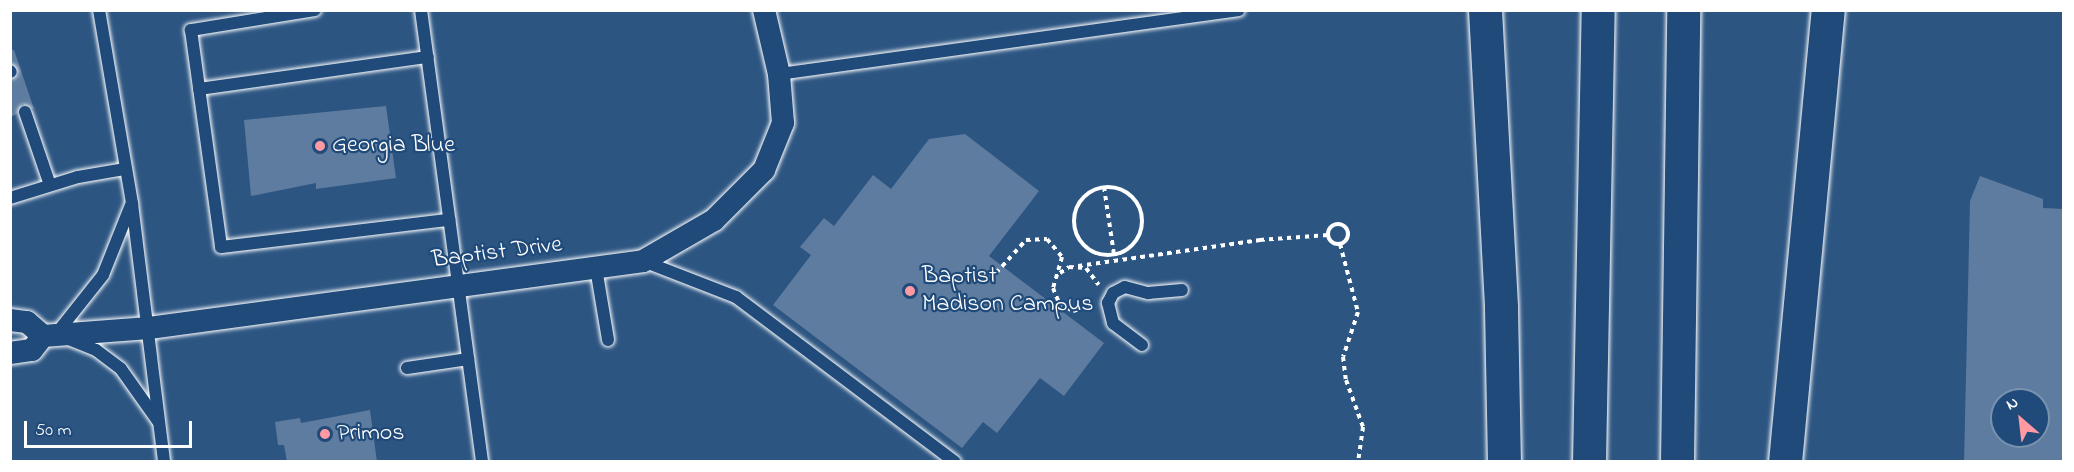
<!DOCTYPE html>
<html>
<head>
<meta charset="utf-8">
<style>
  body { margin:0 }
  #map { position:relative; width:2074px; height:472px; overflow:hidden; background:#2c5582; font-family:"Indie Flower",sans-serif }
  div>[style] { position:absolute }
  .building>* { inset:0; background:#5e7c9f }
  .path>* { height:4px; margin-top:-2px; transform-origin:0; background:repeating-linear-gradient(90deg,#fff 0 4.5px,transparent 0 9px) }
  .path>.ring { margin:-2px; padding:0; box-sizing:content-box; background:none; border:4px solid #fff; border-radius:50% }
  .roads { filter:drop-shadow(0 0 2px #fff) drop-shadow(0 0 2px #fff) }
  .service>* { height:12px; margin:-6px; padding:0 6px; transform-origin:6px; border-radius:6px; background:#1f4a7a }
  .minor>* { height:22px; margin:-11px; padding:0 11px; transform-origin:11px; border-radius:11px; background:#1f4a7a }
  .motorway>* { height:33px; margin:-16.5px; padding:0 16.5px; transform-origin:16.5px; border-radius:16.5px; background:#1f4a7a }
  .dots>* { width:16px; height:16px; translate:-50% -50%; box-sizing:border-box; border:3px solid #1f4a7a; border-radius:50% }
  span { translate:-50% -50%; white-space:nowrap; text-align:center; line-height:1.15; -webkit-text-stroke:4.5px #1f4a7a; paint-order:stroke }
  .poi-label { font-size:24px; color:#fff }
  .left { translate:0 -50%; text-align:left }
  .street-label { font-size:24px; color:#fff }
  .frame { position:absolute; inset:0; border:12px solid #fff; pointer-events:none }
  .north { position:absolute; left:1990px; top:388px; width:60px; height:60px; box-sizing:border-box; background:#1f4a7a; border:2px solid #7992af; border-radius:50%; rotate:332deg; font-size:16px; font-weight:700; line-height:24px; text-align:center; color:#fff }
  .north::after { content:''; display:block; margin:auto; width:21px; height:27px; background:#ff9aa2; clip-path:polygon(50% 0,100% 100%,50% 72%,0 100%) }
  .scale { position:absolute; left:24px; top:421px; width:168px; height:27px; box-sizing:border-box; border:3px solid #fff; border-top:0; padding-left:8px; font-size:18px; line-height:21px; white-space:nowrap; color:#fff; -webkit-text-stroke:4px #1f4a7a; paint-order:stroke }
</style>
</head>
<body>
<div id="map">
  <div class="building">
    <i style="clip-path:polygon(10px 50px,14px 50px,34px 109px,22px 104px,17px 114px,10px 117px,10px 80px,19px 74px,10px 63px)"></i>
    <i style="clip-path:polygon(386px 106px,396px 178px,316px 189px,316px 183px,251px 196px,244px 120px)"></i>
    <i style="clip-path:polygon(965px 134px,1039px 191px,989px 256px,1104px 343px,1064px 396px,1040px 378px,997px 433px,983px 422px,962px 448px,773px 305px,811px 255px,800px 247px,824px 218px,834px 226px,873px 175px,891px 189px,929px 139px)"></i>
    <i style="clip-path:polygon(evenodd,1980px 176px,2043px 199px,2043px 208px,2064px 209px,2064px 462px,1964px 462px,1970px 201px,1980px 176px,2002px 400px,2038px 400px,2038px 436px,2002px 436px,2002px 400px)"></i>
    <i style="clip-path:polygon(370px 410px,377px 462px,287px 462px,284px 445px,278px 445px,275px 422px,300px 418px,301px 423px)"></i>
  </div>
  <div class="path">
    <i style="left:1104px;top:187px;width:69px;rotate:81.6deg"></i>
    <i class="ring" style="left:1074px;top:187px;width:64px;height:64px"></i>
    <i class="ring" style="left:1328px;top:224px;width:16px;height:16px"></i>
    <i style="left:1340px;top:244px;width:70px;rotate:75.2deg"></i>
    <i style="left:1358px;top:312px;width:47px;rotate:108.4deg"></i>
    <i style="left:1343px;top:357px;width:23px;rotate:83deg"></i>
    <i style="left:1346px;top:380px;width:50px;rotate:70.1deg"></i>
    <i style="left:1363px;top:427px;width:35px;rotate:98deg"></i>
    <i style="left:1078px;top:266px;width:184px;rotate:-8.1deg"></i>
    <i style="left:1260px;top:240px;width:68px;rotate:-4.2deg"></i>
    <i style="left:996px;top:273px;width:45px;rotate:-47.7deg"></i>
    <i style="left:1026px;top:240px;width:21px;rotate:-3deg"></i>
    <i style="left:1047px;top:239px;width:23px;rotate:50deg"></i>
    <i style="left:1062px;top:257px;width:32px;rotate:106deg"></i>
    <i style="left:1053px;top:288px;width:16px;rotate:68deg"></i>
    <i style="left:1059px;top:303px;width:16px;rotate:30deg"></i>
    <i style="left:1073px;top:311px;width:19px;rotate:-18deg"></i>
    <i style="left:1060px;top:273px;width:11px;rotate:-34deg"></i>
    <i style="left:1069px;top:267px;width:17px;rotate:3deg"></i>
    <i style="left:1086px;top:268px;width:21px;rotate:53deg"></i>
  </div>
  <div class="roads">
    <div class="service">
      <i style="left:99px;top:10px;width:197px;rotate:80.3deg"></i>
      <i style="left:132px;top:204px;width:260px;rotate:82.9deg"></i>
      <i style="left:315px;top:10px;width:126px;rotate:170.8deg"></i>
      <i style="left:191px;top:30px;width:219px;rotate:82.1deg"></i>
      <i style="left:221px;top:247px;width:230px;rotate:-6.8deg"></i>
      <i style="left:421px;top:10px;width:456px;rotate:82.3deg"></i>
      <i style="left:10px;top:71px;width:1px;rotate:45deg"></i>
      <i style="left:779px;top:74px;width:464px;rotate:-7.9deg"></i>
      <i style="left:199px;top:89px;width:231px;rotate:-8deg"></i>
      <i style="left:25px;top:112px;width:77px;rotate:71.1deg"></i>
      <i style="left:10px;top:198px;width:71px;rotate:-17.2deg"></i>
      <i style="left:78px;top:177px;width:48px;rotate:-9.7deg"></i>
      <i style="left:131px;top:205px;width:75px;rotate:111.8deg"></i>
      <i style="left:103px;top:275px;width:75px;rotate:128.5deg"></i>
      <i style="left:56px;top:334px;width:43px;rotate:21.8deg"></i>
      <i style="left:96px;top:350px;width:31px;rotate:37deg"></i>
      <i style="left:121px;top:369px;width:64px;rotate:54.6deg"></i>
      <i style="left:643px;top:261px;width:100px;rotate:21.2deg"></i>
      <i style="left:736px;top:297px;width:274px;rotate:37deg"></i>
      <i style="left:596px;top:268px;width:73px;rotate:80.5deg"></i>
      <i style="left:1142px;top:345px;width:36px;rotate:-143deg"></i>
      <i style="left:1113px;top:323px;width:21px;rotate:-104deg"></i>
      <i style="left:1108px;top:303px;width:11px;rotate:-63deg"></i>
      <i style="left:1113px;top:293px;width:13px;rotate:-27deg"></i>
      <i style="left:1125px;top:287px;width:24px;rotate:15deg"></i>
      <i style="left:1148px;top:293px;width:34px;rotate:-5deg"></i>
      <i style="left:407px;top:368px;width:62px;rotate:-8.4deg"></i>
    </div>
    <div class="minor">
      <i style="left:10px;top:320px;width:17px;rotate:7deg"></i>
      <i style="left:27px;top:322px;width:21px;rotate:41deg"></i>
      <i style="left:43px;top:336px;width:106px;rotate:-4.3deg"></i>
      <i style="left:149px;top:328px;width:499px;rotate:-7.7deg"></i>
      <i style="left:643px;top:261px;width:82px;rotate:-30deg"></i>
      <i style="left:714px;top:220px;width:71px;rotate:-45deg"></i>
      <i style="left:764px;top:170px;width:51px;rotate:-68deg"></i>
      <i style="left:783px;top:123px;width:49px;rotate:-94.7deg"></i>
      <i style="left:779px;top:74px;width:66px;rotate:-103.2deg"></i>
      <i style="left:10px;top:353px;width:22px;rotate:-8deg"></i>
      <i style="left:32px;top:350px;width:18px;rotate:-52deg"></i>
    </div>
    <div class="motorway">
      <i style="left:1485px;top:10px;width:298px;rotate:86.9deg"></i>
      <i style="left:1501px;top:308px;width:154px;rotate:88.9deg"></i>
      <i style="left:1589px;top:462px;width:452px;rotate:-88.9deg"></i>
      <i style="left:1677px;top:462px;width:452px;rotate:-89.2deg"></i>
      <i style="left:1785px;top:462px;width:454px;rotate:-84.6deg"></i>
    </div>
  </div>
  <div class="dots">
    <i style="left:320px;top:146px;background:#ff9aa2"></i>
    <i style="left:910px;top:291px;background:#ff9aa2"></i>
    <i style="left:325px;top:434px;background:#ff9aa2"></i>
  </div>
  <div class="poi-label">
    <span class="left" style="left:332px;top:146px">Georgia Blue</span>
    <span class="left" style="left:922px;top:291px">Baptist<br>Madison Campus</span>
    <span class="left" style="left:337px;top:434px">Primos</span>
  </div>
  <div class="street-label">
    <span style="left:497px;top:253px;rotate:-7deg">Baptist Drive</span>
  </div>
  <div class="frame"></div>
  <div class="north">N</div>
  <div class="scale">50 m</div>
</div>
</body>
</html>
